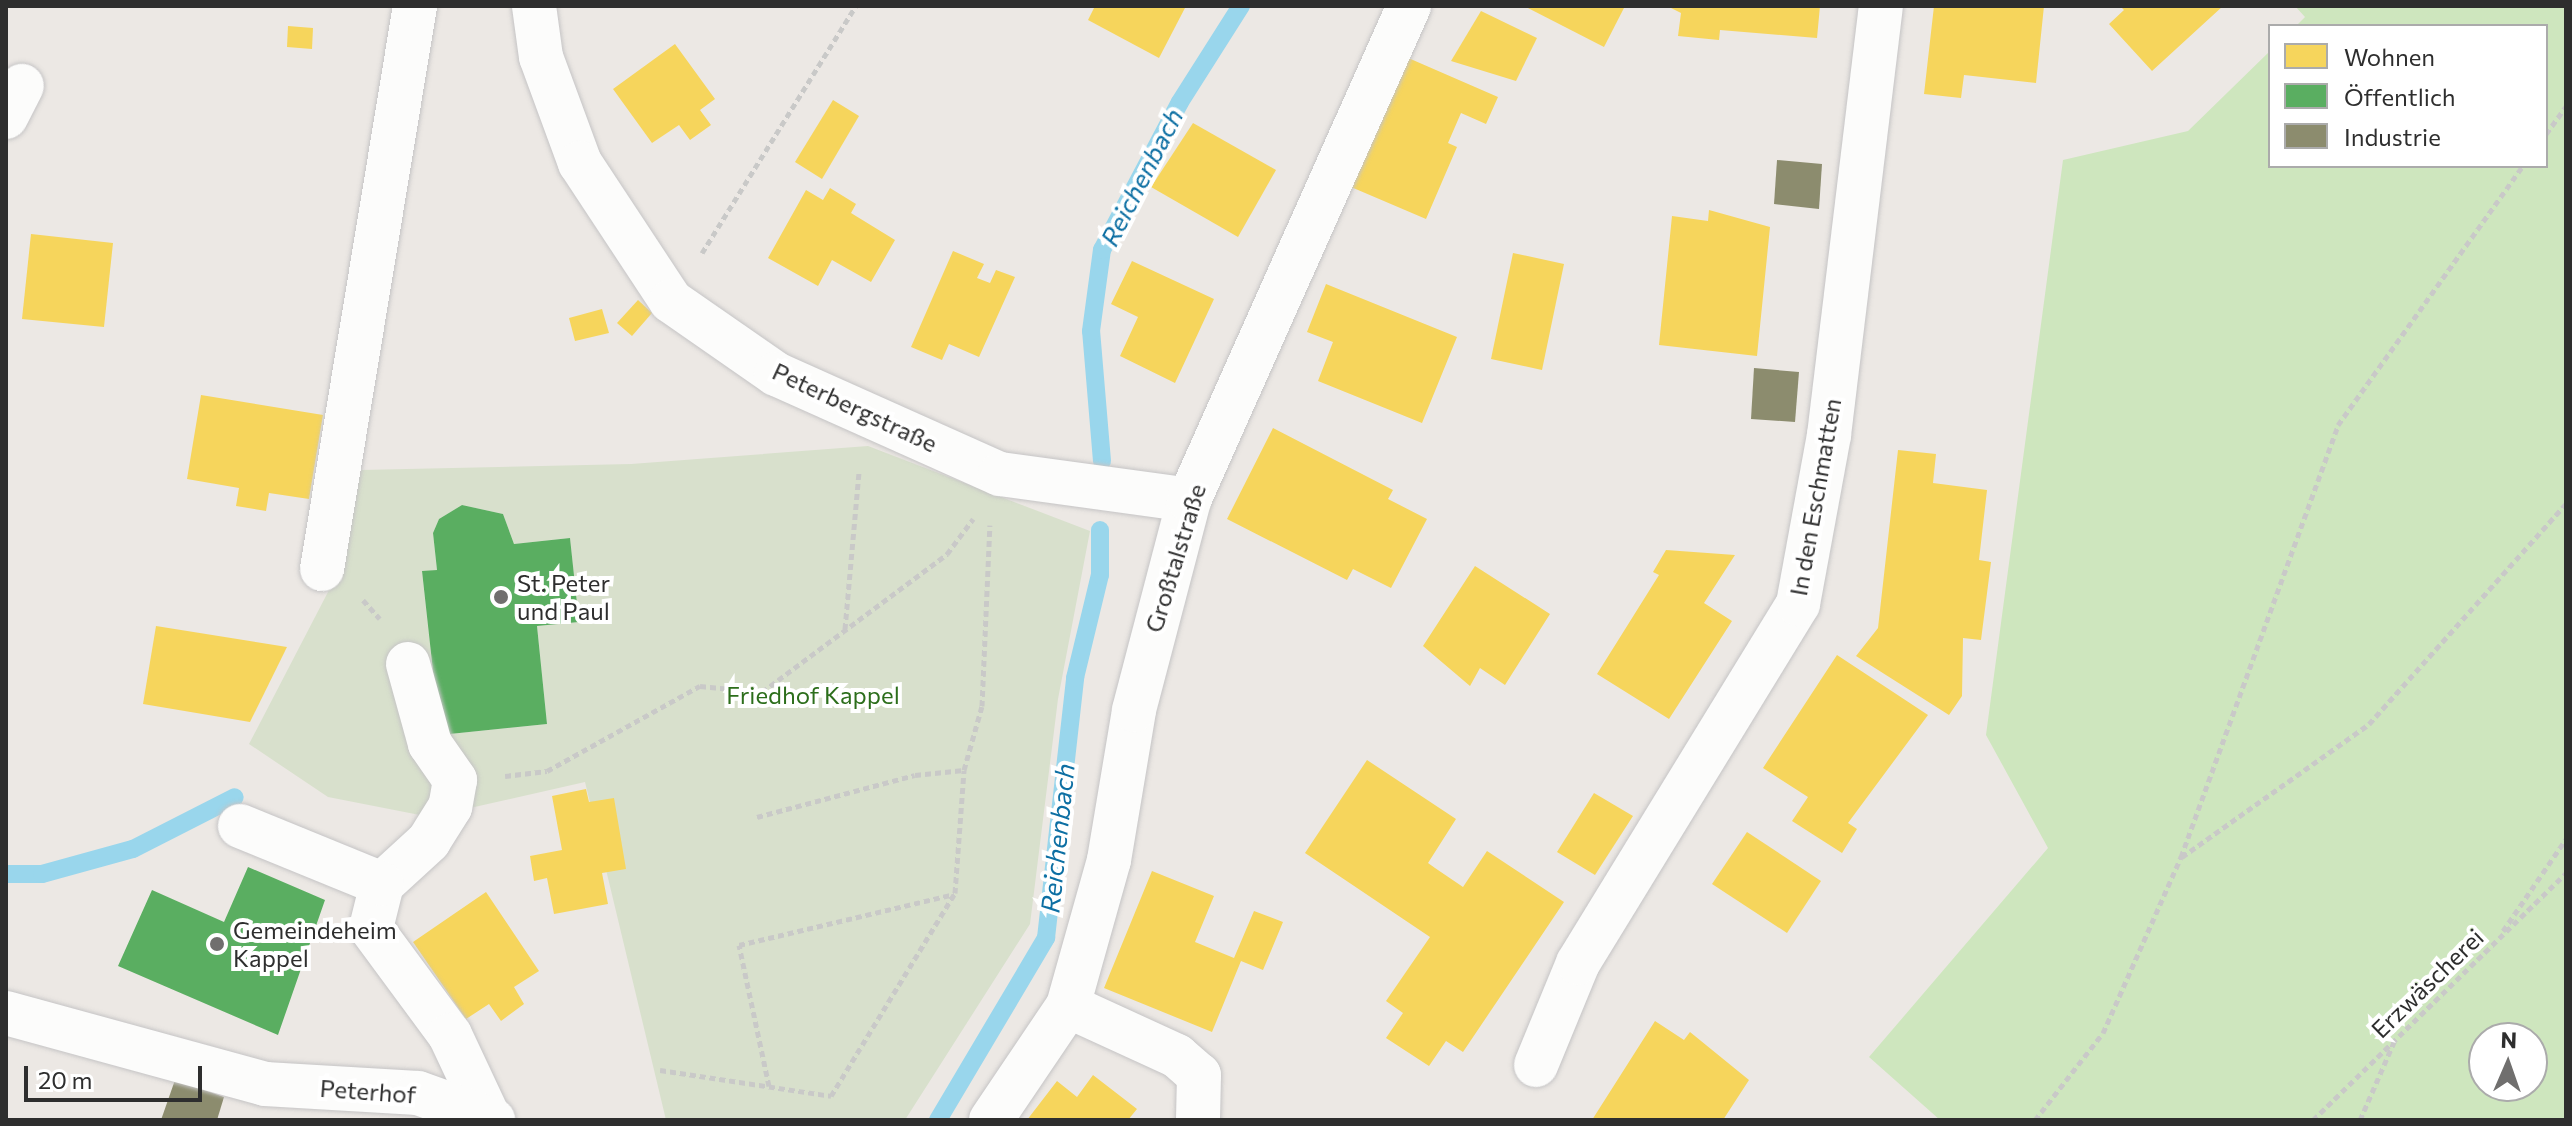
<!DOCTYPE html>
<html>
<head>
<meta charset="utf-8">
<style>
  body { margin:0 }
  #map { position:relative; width:2572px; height:1126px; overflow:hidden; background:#ece8e4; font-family:Commissioner,sans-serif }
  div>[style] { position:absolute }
  .green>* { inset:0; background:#cee6be }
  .cemetery>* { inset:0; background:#d8e0cc }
  .homes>* { inset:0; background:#f6d55c }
  .public>* { inset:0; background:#5aae61 }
  .industry>* { inset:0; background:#8c8c6e }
  .stream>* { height:18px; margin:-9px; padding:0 9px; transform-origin:9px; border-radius:9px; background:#99d6ec }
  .path>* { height:5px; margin-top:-2.5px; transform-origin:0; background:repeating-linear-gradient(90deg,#c9c9c8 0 6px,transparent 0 10px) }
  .roads { filter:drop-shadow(0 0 2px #c5c4c5) drop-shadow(0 0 2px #c5c4c5) }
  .minor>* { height:44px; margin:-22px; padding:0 22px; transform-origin:22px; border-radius:22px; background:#fcfcfb }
  .dots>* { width:22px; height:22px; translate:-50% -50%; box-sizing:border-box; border:4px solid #fff; border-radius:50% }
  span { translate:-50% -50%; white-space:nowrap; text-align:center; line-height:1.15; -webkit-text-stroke:8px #fff; paint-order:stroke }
  .street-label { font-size:24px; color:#2e2e2e }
  .poi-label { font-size:24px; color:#2e2e2e }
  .left { translate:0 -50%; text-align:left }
  .park-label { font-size:24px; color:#2c6e1b }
  .water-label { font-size:26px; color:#0d6fa3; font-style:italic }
  .frame { position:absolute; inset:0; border:8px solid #2e2e2e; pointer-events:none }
  .legend { position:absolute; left:2268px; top:24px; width:280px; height:144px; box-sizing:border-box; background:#fff; border:2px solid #ababab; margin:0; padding:10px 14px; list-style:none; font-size:24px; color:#2e2e2e }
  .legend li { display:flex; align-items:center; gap:16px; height:40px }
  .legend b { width:40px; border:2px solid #ababab }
  .north { position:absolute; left:2468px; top:1022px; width:80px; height:80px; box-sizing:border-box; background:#fff; border:2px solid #ababab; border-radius:50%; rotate:2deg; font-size:22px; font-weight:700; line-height:32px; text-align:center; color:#2e2e2e }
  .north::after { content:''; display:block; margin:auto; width:28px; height:36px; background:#706f6e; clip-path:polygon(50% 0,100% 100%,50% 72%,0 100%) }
  .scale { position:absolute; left:24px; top:1066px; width:178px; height:36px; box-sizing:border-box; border:4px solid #2e2e2e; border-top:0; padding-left:10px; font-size:24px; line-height:28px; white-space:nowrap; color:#2e2e2e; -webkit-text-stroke:6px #fff; paint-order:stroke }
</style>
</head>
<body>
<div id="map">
  <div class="green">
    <i style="clip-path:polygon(evenodd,2295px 6px,2566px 6px,2566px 1120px,1940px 1120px,1869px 1057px,2048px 848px,1986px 735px,2063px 160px,2188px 131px,2270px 51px,2270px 166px,2546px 166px,2546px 26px,2296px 26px,2305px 17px,2295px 6px,2484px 1038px,2532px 1038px,2532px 1086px,2484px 1086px,2484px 1038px)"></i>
  </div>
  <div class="cemetery">
    <i style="clip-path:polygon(evenodd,868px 446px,1090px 531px,1058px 699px,1030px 924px,905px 1120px,666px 1120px,585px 782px,430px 817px,328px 797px,249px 744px,328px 592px,361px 470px,631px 464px,868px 446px,462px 505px,503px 514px,514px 544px,570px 538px,579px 622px,537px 626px,547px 724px,440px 735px,422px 572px,437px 570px,433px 533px,439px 519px,462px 505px)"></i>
  </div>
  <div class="homes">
    <i style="clip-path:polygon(1095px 6px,1186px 6px,1159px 58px,1088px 20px)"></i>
    <i style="clip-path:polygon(1524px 6px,1625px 6px,1604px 47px)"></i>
    <i style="clip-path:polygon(1667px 6px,1820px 6px,1817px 38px,1720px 30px,1719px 40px,1678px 36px,1681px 13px)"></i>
    <i style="clip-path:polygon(1934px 6px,2044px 6px,2036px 83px,1964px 75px,1961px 98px,1924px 94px)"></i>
    <i style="clip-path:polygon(2120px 6px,2223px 6px,2152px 71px,2109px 24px,2124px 10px)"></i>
    <i style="clip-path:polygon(1481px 11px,1537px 38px,1516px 81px,1451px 61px)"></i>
    <i style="clip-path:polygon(288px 26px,313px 28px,312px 49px,287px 47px)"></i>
    <i style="clip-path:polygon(675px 44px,715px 99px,700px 110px,711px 125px,690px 140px,679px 125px,652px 143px,613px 89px)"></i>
    <i style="clip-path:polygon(1406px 57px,1498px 97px,1486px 124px,1461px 113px,1448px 143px,1457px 147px,1426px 219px,1351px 187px)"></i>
    <i style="clip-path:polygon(833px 100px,859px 116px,822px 179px,795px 162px)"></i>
    <i style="clip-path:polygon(1193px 123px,1276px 170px,1238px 237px,1151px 187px)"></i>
    <i style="clip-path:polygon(830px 188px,856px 204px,851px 213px,895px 240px,871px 282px,832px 260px,818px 286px,768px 258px,806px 190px,823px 200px)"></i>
    <i style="clip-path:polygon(1709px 210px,1770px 227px,1757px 356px,1659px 345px,1672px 216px,1708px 221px)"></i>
    <i style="clip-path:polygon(31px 234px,113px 243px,104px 327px,22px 319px)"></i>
    <i style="clip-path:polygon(953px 251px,984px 264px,977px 278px,990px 283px,996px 270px,1015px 277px,979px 357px,949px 344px,942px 360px,911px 347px)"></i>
    <i style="clip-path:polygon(1513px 253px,1564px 264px,1542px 370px,1491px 359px)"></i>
    <i style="clip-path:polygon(1132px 261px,1214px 299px,1175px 383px,1120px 356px,1138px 317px,1111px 304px)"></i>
    <i style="clip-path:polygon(1326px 284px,1457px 337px,1422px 423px,1318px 381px,1333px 342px,1307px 332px)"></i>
    <i style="clip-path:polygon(638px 300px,652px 313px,632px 336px,617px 323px)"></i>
    <i style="clip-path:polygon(602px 309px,609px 333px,575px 341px,569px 318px)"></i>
    <i style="clip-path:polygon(201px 395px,323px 415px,309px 499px,269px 493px,266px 511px,236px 506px,239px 488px,187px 479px)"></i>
    <i style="clip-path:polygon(1273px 428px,1393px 490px,1388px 499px,1427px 519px,1391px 588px,1353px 569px,1347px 580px,1227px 519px)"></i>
    <i style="clip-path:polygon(1898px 450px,1936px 454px,1933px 483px,1987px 490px,1979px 560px,1991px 562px,1981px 640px,1963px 638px,1962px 696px,1949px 715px,1856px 656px,1878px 628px)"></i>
    <i style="clip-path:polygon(1666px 550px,1735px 555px,1704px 603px,1732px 621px,1669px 719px,1597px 674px,1659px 575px,1653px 572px)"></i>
    <i style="clip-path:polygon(1475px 566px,1550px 614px,1505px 685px,1480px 668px,1470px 686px,1423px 646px)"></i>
    <i style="clip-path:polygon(156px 626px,287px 647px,250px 722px,143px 704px)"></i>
    <i style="clip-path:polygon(1837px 655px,1928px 715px,1848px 823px,1857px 829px,1842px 853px,1792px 821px,1808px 797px,1763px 768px)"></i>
    <i style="clip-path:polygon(1367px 760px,1456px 819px,1428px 863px,1435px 868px,1463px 887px,1487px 851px,1564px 902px,1463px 1052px,1446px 1041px,1429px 1066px,1386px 1038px,1403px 1013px,1386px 1001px,1430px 937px,1305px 853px)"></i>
    <i style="clip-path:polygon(586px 789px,589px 802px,614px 798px,626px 869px,602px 873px,608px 904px,554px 914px,547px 878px,534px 881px,530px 856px,562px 850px,552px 796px)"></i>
    <i style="clip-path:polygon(1594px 793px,1633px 816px,1595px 875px,1557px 852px)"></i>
    <i style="clip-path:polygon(1747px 832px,1821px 881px,1787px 933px,1712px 884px)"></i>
    <i style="clip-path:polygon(1152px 871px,1214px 896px,1195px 942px,1234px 958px,1254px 911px,1283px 922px,1263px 970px,1241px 961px,1212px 1032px,1104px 988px)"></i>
    <i style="clip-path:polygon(486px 892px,539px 971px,514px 987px,524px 1004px,501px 1021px,489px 1004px,466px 1019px,413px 942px)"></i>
    <i style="clip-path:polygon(1655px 1021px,1684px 1040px,1690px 1032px,1749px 1080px,1723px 1120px,1592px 1120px)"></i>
    <i style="clip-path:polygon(1093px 1075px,1137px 1109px,1128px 1120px,1027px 1120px,1057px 1081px,1077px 1097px)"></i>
  </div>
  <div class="public">
    <i style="clip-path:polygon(462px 505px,503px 514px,514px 544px,570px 538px,579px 622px,537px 626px,547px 724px,440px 735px,422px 571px,437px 570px,433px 533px,439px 519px)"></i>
    <i style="clip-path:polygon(248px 867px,325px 900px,278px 1035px,118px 966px,152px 890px,224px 922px)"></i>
  </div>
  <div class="industry">
    <i style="clip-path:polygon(1777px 160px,1822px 164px,1819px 209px,1774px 204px)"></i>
    <i style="clip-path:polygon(1754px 368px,1799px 372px,1795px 422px,1751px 419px)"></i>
    <i style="clip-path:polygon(175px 1080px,224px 1097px,217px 1120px,161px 1120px)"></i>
  </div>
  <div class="stream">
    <i style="left:1102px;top:461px;width:130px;rotate:-94.8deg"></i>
    <i style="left:1091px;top:331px;width:82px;rotate:-82.3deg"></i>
    <i style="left:1102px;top:250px;width:167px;rotate:-62.2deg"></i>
    <i style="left:1180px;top:102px;width:114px;rotate:-57.6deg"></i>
    <i style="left:6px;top:874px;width:36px"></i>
    <i style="left:42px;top:874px;width:94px;rotate:-15.4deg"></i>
    <i style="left:133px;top:849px;width:114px;rotate:-27deg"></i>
    <i style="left:938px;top:1120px;width:212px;rotate:-59.3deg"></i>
    <i style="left:1046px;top:938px;width:262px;rotate:-83.6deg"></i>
    <i style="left:1075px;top:678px;width:106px;rotate:-76.4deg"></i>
    <i style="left:1100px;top:575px;width:45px;rotate:-90deg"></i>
  </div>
  <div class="path">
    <i style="left:2546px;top:134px;width:34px;rotate:-54deg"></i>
    <i style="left:702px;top:253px;width:291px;rotate:-58.1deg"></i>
    <i style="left:363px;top:600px;width:25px;rotate:48deg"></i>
    <i style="left:845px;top:629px;width:158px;rotate:-84.9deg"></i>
    <i style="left:505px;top:776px;width:42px;rotate:-6.8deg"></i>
    <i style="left:547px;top:771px;width:175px;rotate:-29.1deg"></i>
    <i style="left:700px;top:686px;width:62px;rotate:5.5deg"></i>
    <i style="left:762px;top:692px;width:231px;rotate:-36.7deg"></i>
    <i style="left:947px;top:554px;width:44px;rotate:-53.4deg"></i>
    <i style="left:757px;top:817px;width:163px;rotate:-14.9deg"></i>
    <i style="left:915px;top:775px;width:49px;rotate:-5.8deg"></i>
    <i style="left:2182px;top:857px;width:229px;rotate:-35.4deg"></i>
    <i style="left:2369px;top:724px;width:295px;rotate:-48.2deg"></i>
    <i style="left:2503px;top:931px;width:112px;rotate:-55.6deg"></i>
    <i style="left:660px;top:1070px;width:173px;rotate:8.6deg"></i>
    <i style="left:831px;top:1096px;width:238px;rotate:-58.6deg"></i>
    <i style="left:955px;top:893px;width:123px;rotate:-85.8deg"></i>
    <i style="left:964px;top:770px;width:66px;rotate:-74.3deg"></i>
    <i style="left:982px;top:706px;width:181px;rotate:-87.5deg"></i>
    <i style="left:769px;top:1086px;width:144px;rotate:-102deg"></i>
    <i style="left:739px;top:945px;width:221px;rotate:-13.3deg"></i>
    <i style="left:2035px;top:1120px;width:110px;rotate:-52deg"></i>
    <i style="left:2103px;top:1033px;width:193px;rotate:-66.1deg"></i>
    <i style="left:2181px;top:857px;width:460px;rotate:-70deg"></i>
    <i style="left:2338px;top:425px;width:318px;rotate:-54.5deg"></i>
    <i style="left:2313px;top:1120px;width:354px;rotate:-44.3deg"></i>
    <i style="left:2360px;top:1120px;width:87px;rotate:-66.4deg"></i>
  </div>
  <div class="roads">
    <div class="minor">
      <i style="left:534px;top:6px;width:51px;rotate:82.2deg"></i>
      <i style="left:541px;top:57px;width:113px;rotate:69.8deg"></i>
      <i style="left:580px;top:163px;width:165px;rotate:56.6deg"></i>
      <i style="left:671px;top:301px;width:128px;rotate:34.8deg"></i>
      <i style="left:776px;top:374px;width:245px;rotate:24.1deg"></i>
      <i style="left:1000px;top:474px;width:191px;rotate:7.8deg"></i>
      <i style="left:6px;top:117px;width:35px;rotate:-63deg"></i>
      <i style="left:322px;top:569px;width:571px;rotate:-80.62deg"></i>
      <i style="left:408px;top:664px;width:83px;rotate:74.6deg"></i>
      <i style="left:430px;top:744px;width:44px;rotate:55.2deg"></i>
      <i style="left:455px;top:780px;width:27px;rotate:100deg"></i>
      <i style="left:450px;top:807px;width:40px;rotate:122deg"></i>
      <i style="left:429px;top:841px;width:64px;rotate:137.5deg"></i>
      <i style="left:382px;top:884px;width:45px;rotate:104deg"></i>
      <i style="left:371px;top:928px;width:133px;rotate:53.6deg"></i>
      <i style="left:450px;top:1035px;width:85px;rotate:64.9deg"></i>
      <i style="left:240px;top:826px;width:153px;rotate:22.2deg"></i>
      <i style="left:1068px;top:1006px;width:120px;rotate:24.6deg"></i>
      <i style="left:1177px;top:1056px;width:29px;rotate:41deg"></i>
      <i style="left:1199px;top:1075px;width:45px;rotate:91.3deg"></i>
      <i style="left:6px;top:1013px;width:269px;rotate:15.3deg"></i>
      <i style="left:265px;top:1084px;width:153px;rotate:3.4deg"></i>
      <i style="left:418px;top:1093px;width:80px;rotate:19.8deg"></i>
      <i style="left:1536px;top:1065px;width:110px;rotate:-67.6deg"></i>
      <i style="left:1578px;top:963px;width:421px;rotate:-58.5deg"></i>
      <i style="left:1798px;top:604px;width:172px;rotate:-79.6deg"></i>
      <i style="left:1829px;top:435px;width:432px;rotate:-83.1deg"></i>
      <i style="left:991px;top:1120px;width:138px;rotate:-56deg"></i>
      <i style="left:1068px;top:1006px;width:152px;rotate:-74.3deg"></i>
      <i style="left:1109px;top:860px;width:152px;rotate:-80.5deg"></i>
      <i style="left:1134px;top:710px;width:217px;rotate:-75.3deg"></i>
      <i style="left:1189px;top:500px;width:541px;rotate:-65.99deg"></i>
    </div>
  </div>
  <div class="dots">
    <i style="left:501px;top:597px;background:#706f6e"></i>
    <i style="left:217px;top:944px;background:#706f6e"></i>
  </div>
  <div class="street-label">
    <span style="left:855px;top:407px;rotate:25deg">Peterbergstraße</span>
    <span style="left:1815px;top:497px;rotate:-80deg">In den Eschmatten</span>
    <span style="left:1175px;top:558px;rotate:-73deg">Großtalstraße</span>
    <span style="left:2427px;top:983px;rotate:-44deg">Erzwäscherei</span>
    <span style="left:368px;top:1091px;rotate:4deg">Peterhof</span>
  </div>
  <div class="poi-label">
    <span class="left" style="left:517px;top:597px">St. Peter<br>und Paul</span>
    <span class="left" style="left:233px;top:944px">Gemeindeheim<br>Kappel</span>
  </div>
  <div class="park-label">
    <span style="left:813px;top:695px">Friedhof Kappel</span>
  </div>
  <div class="water-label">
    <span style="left:1141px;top:177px;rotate:-63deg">Reichenbach</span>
    <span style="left:1057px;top:838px;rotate:-84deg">Reichenbach</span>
  </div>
  <div class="frame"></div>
  <ul class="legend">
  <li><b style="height:22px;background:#f6d55c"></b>Wohnen</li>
  <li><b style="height:22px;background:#5aae61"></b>Öffentlich</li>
  <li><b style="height:22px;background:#8c8c6e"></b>Industrie</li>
  </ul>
  <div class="north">N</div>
  <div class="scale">20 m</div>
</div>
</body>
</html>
